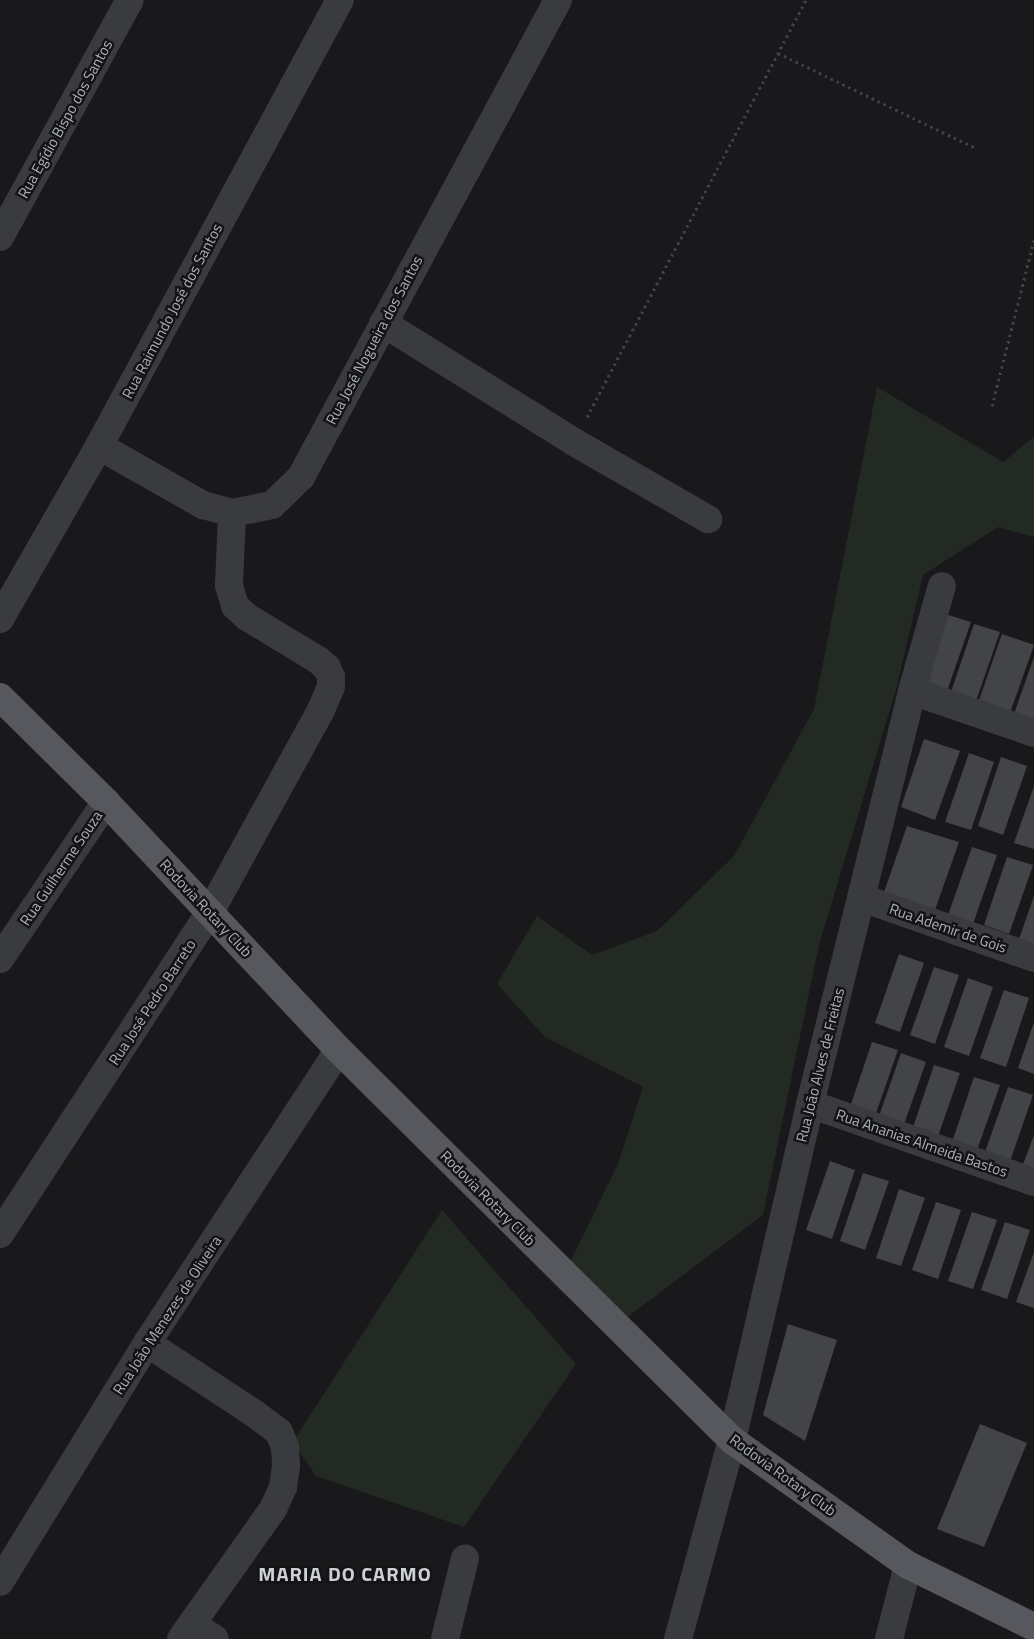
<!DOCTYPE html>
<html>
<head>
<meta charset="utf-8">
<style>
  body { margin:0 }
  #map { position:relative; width:1034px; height:1639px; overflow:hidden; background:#19191b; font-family:"Titillium Web",sans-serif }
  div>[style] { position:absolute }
  .green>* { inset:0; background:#232a23 }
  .building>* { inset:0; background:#434447 }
  .path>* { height:3px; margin-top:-1.5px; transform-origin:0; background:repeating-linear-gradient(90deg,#404246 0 2.5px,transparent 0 6.5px) }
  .minor>* { height:28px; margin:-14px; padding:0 14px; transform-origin:14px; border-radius:14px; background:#3a3b3f }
  .major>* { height:28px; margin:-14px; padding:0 14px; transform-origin:14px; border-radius:14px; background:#56585e }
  span { translate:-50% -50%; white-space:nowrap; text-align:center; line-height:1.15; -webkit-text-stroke:5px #141416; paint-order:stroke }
  .street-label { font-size:15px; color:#acb1b9 }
  .district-label { font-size:20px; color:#cdd0d6; font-weight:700; letter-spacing:1px }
</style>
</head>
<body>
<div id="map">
  <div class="green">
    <i style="clip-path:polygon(877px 387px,1003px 462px,1034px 437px,1034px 537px,998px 527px,923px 575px,897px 686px,819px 945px,763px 1215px,621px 1322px,570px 1262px,618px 1164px,643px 1087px,545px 1037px,497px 984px,537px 916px,592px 955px,657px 931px,734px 856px,814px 709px)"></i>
    <i style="clip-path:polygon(442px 1210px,576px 1364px,464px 1527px,316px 1476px,293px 1442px)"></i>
  </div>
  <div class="building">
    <i style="clip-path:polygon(945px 614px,971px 622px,947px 691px,922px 682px)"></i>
    <i style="clip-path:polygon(974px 624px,1000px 632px,976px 701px,951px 692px)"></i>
    <i style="clip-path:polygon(1002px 634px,1034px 645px,1010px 713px,978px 703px)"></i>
    <i style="clip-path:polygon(1034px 657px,1034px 721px,1014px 714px)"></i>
    <i style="clip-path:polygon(924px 739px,960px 751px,935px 820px,901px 807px)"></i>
    <i style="clip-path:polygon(969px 753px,994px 762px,971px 830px,945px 822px)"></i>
    <i style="clip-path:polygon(1001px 757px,1027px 766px,1003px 835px,978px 826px)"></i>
    <i style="clip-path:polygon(1034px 786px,1034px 849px,1014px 843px)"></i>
    <i style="clip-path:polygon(907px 826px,959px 842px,935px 910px,883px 895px)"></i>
    <i style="clip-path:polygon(972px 847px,997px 855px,973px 924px,948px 915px)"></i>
    <i style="clip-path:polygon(1007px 857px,1033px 865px,1009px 934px,984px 925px)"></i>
    <i style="clip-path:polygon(1034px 896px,1034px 944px,1019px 939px)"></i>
    <i style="clip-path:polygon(899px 954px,924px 963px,900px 1032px,875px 1023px)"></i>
    <i style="clip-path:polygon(934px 967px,959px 975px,935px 1044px,910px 1035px)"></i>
    <i style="clip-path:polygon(968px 978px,993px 987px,969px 1056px,944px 1047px)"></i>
    <i style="clip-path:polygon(1004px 990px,1029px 998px,1006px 1067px,980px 1058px)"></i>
    <i style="clip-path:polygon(1034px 1022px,1034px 1074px,1018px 1068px)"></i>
    <i style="clip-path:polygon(872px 1042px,898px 1050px,874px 1119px,849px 1110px)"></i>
    <i style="clip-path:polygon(901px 1053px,926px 1062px,902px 1130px,877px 1122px)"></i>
    <i style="clip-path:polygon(934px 1065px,960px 1073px,936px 1142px,911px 1133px)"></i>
    <i style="clip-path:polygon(974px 1077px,1000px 1085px,976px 1153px,951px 1145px)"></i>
    <i style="clip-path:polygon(1008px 1087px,1033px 1095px,1009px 1164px,984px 1155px)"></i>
    <i style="clip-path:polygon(1034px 1135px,1034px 1174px,1021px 1170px)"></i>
    <i style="clip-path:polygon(830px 1161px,855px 1170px,832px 1239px,806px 1230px)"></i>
    <i style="clip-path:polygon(863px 1173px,889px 1181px,865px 1250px,840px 1241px)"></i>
    <i style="clip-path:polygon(899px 1189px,925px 1198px,901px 1266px,876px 1258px)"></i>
    <i style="clip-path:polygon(936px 1202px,961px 1210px,938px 1279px,912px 1270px)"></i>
    <i style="clip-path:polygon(972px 1212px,997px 1220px,973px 1289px,948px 1281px)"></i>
    <i style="clip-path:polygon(1005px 1222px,1030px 1230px,1007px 1299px,981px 1290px)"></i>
    <i style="clip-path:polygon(1034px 1252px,1034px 1308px,1016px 1302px)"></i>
    <i style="clip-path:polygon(788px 1324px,837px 1340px,805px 1441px,763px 1415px)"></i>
    <i style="clip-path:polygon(980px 1424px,1027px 1443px,984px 1547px,937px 1529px)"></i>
  </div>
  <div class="path">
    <i style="left:778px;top:53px;width:219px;rotate:25.7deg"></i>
    <i style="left:992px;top:406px;width:171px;rotate:-75.8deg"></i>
    <i style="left:587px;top:417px;width:471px;rotate:-62.3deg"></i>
  </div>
  <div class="minor">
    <i style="left:0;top:237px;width:270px;rotate:-61.3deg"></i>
    <i style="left:383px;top:323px;width:225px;rotate:31.9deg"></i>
    <i style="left:574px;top:442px;width:155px;rotate:29.9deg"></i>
    <i style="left:99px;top:446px;width:120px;rotate:29.6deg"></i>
    <i style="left:203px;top:505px;width:30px;rotate:15deg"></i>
    <i style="left:232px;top:513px;width:41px;rotate:-11.3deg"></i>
    <i style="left:272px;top:505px;width:40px;rotate:-44deg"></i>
    <i style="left:301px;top:477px;width:542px;rotate:-61.68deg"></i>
    <i style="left:0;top:619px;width:199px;rotate:-60.2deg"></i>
    <i style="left:99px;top:446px;width:507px;rotate:-61.62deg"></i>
    <i style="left:912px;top:691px;width:129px;rotate:19deg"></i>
    <i style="left:862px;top:898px;width:182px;rotate:19.2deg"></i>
    <i style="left:0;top:959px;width:189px;rotate:-56deg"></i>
    <i style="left:810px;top:1104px;width:237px;rotate:19.2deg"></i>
    <i style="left:0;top:1234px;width:384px;rotate:-56.9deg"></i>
    <i style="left:210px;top:912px;width:230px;rotate:-61.2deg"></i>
    <i style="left:321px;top:710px;width:25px;rotate:-67deg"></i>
    <i style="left:331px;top:687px;width:10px;rotate:-90deg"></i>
    <i style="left:331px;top:677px;width:10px;rotate:-114deg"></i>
    <i style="left:327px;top:668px;width:12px;rotate:-138deg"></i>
    <i style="left:318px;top:660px;width:83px;rotate:-148.8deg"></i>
    <i style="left:247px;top:617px;width:16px;rotate:-137deg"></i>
    <i style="left:235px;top:606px;width:22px;rotate:-106deg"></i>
    <i style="left:229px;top:585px;width:72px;rotate:-87.6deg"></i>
    <i style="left:147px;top:1343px;width:129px;rotate:33.3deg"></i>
    <i style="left:255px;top:1414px;width:30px;rotate:37deg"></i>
    <i style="left:279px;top:1432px;width:16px;rotate:68deg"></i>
    <i style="left:285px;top:1447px;width:19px;rotate:87deg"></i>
    <i style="left:286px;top:1466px;width:21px;rotate:98deg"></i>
    <i style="left:283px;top:1487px;width:24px;rotate:114deg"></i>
    <i style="left:273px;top:1509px;width:159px;rotate:125.3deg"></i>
    <i style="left:0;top:1582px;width:281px;rotate:-58.4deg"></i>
    <i style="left:147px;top:1343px;width:350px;rotate:-56.8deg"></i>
    <i style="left:192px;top:1624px;width:27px;rotate:33deg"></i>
    <i style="left:445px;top:1639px;width:83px;rotate:-76.1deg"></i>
    <i style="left:678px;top:1639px;width:206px;rotate:-74.8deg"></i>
    <i style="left:732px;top:1440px;width:345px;rotate:-76.9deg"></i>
    <i style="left:810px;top:1104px;width:425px;rotate:-76.1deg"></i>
    <i style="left:912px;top:691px;width:109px;rotate:-74.1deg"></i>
    <i style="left:889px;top:1639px;width:76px;rotate:-75.6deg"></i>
  </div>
  <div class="major">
    <i style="left:0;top:697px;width:149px;rotate:44.7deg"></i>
    <i style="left:106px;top:802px;width:340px;rotate:46.8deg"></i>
    <i style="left:339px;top:1050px;width:554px;rotate:44.78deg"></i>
    <i style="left:732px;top:1440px;width:216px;rotate:35.4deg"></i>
    <i style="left:908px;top:1565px;width:140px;rotate:26.2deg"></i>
  </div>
  <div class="street-label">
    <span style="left:65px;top:119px;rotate:-61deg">Rua Egídio Bispo dos Santos</span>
    <span style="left:172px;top:311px;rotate:-62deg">Rua Raimundo José dos Santos</span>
    <span style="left:374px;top:340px;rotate:-62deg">Rua José Nogueira dos Santos</span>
    <span style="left:61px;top:868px;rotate:-56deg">Rua Guilherme Souza</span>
    <span style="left:206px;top:908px;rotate:47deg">Rodovia Rotary Club</span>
    <span style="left:948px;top:928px;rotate:19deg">Rua Ademir de Gois</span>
    <span style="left:152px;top:1002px;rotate:-57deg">Rua José Pedro Barreto</span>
    <span style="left:820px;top:1065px;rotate:-76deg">Rua João Alves de Freitas</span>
    <span style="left:922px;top:1143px;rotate:19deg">Rua Ananias Almeida Bastos</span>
    <span style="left:488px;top:1198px;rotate:45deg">Rodovia Rotary Club</span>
    <span style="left:167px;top:1315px;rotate:-57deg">Rua João Menezes de Oliveira</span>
    <span style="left:783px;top:1475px;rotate:36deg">Rodovia Rotary Club</span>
  </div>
  <div class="district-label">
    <span style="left:345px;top:1573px">MARIA DO CARMO</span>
  </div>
</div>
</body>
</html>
